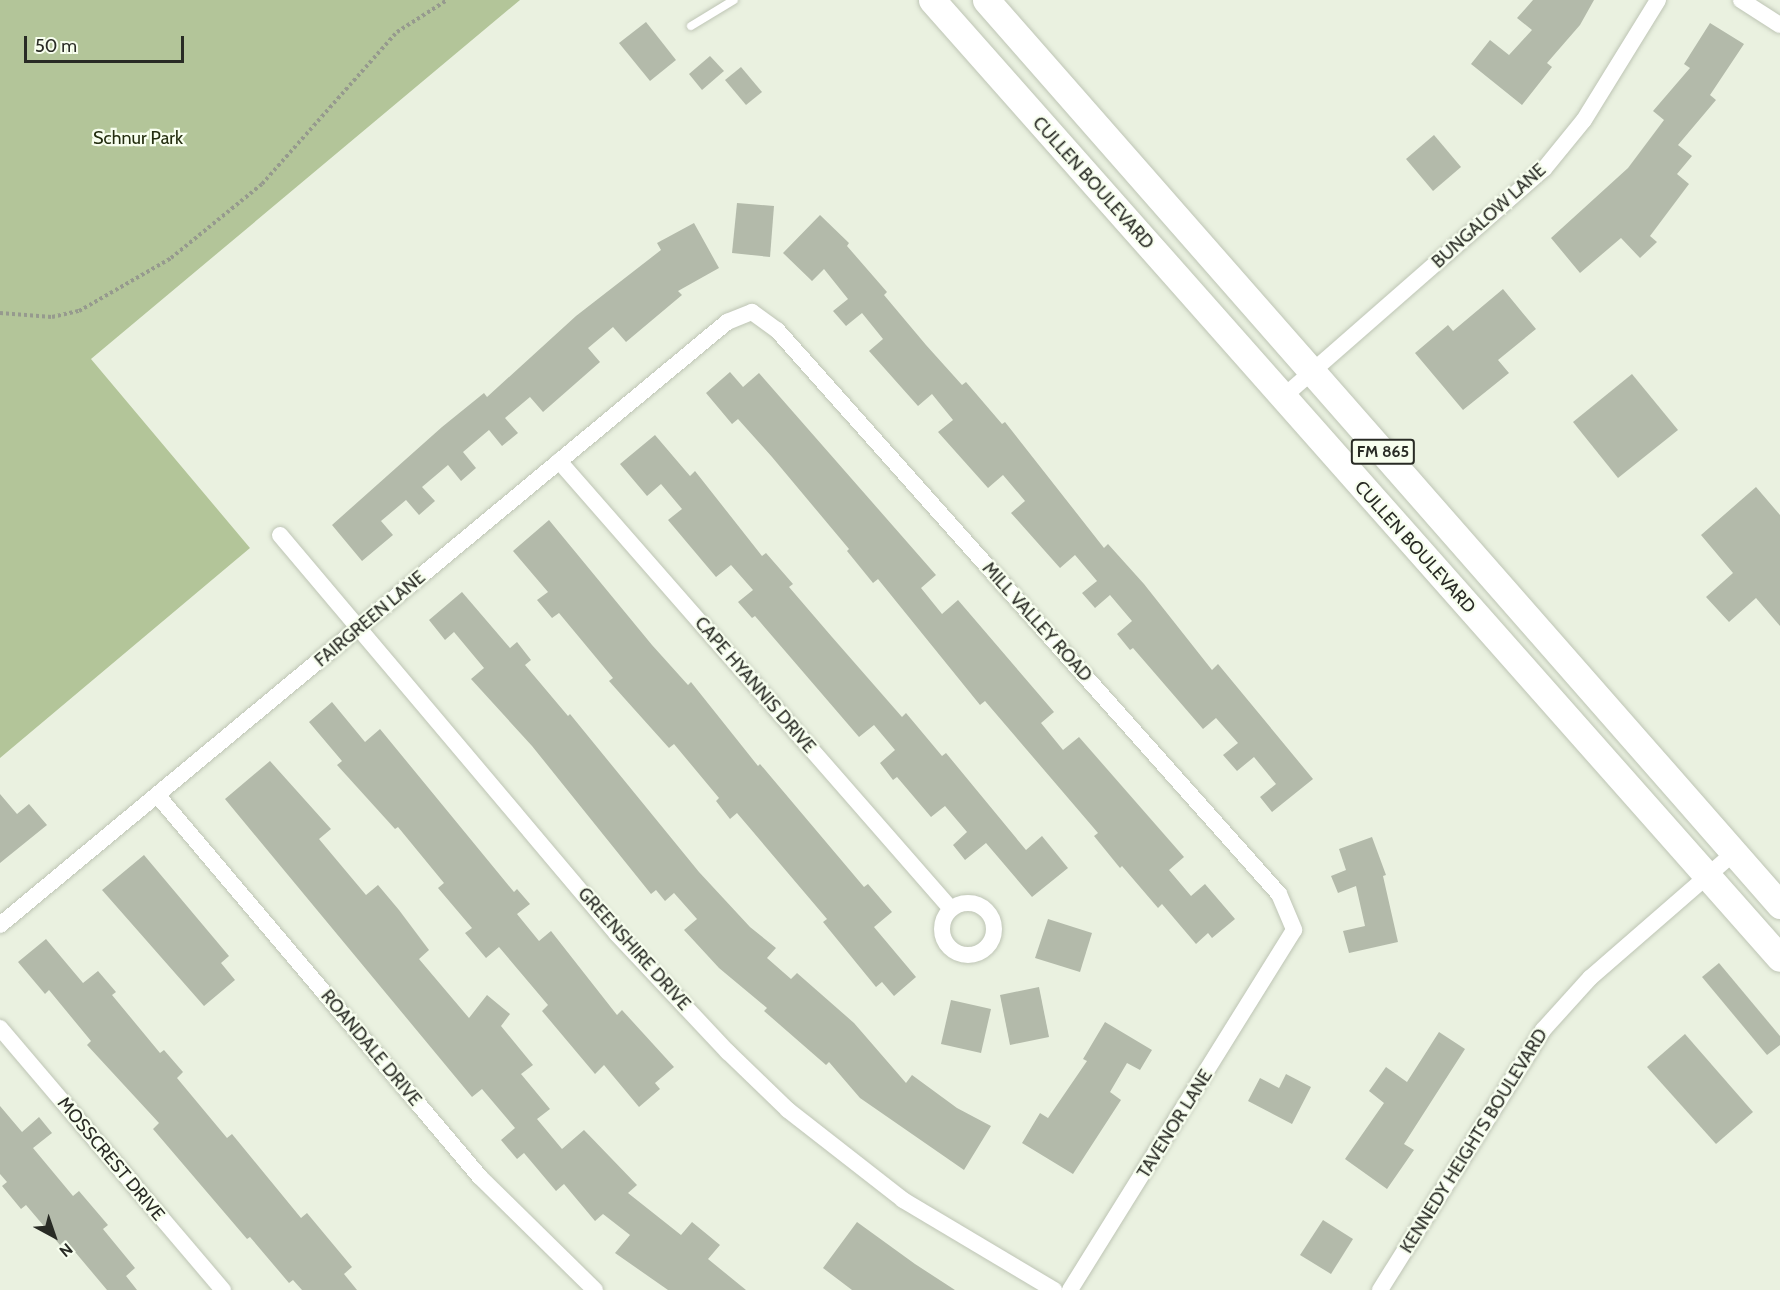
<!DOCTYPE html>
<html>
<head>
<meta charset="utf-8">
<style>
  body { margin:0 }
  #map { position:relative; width:1780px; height:1290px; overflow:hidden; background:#eaf1e0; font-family:Cabin,sans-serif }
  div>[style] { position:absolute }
  .green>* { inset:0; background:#b3c599 }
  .building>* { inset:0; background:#b3baaa }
  .path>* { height:4px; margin-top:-2px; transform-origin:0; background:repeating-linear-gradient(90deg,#969a8e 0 3px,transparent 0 6px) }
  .roads { filter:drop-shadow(0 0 2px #bec5b5) drop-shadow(0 0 2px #bec5b5) }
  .lane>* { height:8px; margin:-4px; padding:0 4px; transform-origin:4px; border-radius:4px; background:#fff }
  .street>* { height:16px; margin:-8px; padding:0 8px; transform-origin:8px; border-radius:8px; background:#fff }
  .street>.ring { margin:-8px; padding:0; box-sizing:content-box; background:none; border:16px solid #fff; border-radius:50% }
  .primary>* { height:27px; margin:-13.5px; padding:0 13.5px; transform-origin:13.5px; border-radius:13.5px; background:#fff }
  span { translate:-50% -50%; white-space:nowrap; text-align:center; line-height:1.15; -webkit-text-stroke:4.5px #f7feee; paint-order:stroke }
  .shield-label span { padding:2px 4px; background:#f7feee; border:2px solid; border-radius:4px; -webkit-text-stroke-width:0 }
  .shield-label { font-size:16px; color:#292b25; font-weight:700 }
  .park-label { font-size:18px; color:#232d0f }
  .street-label { font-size:18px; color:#292b25 }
  .north { position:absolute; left:24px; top:1206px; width:60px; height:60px; -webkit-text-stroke:4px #f7feee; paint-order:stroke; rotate:140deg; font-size:16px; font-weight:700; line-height:24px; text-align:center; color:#292b25 }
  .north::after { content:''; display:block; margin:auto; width:21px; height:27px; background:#292b25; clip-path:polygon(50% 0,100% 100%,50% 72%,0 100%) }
  .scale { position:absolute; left:24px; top:36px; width:160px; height:27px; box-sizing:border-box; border:3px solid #292b25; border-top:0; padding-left:8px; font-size:18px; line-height:21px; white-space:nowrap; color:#292b25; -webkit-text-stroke:4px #f7feee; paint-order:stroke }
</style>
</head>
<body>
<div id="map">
  <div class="green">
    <i style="clip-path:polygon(0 0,520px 0,91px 359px,250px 548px,0 758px)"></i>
  </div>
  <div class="building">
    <i style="clip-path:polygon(1533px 0,1594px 0,1580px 25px,1547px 63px,1552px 67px,1522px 105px,1471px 64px,1490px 40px,1509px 55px,1532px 30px,1517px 18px)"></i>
    <i style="clip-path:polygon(646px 22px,676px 60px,650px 81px,619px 43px)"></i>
    <i style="clip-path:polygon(1710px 23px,1744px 44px,1710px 95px,1716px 100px,1678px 145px,1692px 156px,1677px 174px,1689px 184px,1650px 236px,1657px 242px,1640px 258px,1621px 238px,1580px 273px,1551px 238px,1628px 168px,1664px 120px,1653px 111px,1690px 68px,1684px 64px)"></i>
    <i style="clip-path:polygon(710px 56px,724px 71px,702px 90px,689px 74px)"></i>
    <i style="clip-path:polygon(741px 67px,762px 92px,746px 105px,725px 80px)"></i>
    <i style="clip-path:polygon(1434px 135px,1461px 167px,1433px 191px,1406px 159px)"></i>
    <i style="clip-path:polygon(737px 203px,774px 206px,770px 257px,732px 253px)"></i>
    <i style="clip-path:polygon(820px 215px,849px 243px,847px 246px,887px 292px,884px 295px,926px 345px,962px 385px,966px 382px,1002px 424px,1005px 422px,1104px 548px,1108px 544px,1144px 584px,1212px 670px,1218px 664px,1313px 779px,1272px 812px,1260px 797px,1276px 784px,1254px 757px,1237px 771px,1223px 755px,1238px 743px,1216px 718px,1203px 729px,1133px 648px,1130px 650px,1117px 634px,1132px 621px,1110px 595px,1095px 608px,1082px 593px,1097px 581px,1075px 555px,1060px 568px,1011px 513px,1025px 501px,1003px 475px,988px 488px,938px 432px,953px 420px,932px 394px,918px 406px,869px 351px,883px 339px,862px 313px,846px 326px,833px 311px,848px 299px,824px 269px,812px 281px,783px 253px)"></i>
    <i style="clip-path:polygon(694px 223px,719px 268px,678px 291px,682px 295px,626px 342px,613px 327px,588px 348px,600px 362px,543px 412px,530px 397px,505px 418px,518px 433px,502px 446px,489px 430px,463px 452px,476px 468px,461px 481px,448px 465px,422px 487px,435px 501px,419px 515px,406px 500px,381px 521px,393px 535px,362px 561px,332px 525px,442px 427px,484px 393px,487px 397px,576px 316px,661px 250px,657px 243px)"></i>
    <i style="clip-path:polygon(1503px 289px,1536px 329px,1498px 360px,1509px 373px,1463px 410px,1415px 353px,1448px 325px,1453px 331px)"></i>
    <i style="clip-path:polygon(730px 372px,743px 387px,759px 373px,936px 575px,921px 588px,942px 614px,958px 600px,1054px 712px,1041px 723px,1063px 750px,1079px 737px,1184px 857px,1169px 870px,1191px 896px,1205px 884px,1235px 919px,1212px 938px,1208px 933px,1196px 944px,1162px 904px,1158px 908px,1122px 866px,1120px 868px,1094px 836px,1098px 833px,985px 701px,980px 705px,878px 579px,873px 583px,847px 551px,849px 549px,772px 457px,738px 419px,732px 424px,706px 393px)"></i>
    <i style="clip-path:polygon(1632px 374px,1678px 430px,1618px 478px,1573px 422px)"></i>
    <i style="clip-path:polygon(655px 435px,690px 476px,695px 471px,762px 556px,766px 553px,793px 584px,789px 587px,832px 637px,902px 717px,906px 713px,942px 756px,946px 753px,1026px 850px,1042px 836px,1068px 868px,1032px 897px,986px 843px,965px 860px,953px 845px,967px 832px,945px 806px,931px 817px,897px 777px,893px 780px,880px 763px,895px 750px,874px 725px,859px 737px,755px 616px,752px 618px,738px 602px,753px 590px,731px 565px,716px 577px,668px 520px,682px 509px,661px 484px,647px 496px,620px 464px)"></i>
    <i style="clip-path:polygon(1756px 487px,1780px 515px,1780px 626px,1756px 598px,1729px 622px,1706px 597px,1733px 573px,1701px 535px)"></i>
    <i style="clip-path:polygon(549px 520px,652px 645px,688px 685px,691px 682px,758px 766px,760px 764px,864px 887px,868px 884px,892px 912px,874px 927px,916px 977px,894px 996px,882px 982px,876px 987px,823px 922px,827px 919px,737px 813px,730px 819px,716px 801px,719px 798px,674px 744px,669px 748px,625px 699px,609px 681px,613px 678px,559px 613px,552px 618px,537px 600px,548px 592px,513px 551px)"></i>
    <i style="clip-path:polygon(462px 592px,510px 648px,517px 642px,531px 660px,525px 665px,568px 716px,570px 714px,699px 872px,750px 927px,776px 948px,767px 958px,791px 979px,797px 973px,854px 1023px,906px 1083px,912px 1075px,957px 1108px,991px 1126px,964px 1170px,860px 1098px,829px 1062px,826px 1065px,764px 1011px,767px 1008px,719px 968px,684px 930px,697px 919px,674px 893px,665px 901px,656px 890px,651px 894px,532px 746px,471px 679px,484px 668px,454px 632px,445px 640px,429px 620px)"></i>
    <i style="clip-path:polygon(332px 702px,365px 742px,380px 729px,514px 892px,517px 889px,530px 904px,517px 914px,539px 941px,551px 931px,617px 1015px,622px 1010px,674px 1067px,655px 1083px,660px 1089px,639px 1107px,604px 1065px,595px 1074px,542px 1011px,548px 1005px,499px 947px,486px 958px,465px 933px,472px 928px,438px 888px,444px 883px,398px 827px,395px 829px,337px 765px,342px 761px,309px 722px)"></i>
    <i style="clip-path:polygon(270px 761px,331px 829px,319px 839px,366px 895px,378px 885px,399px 910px,429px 950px,419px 959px,469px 1018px,487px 995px,510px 1014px,501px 1026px,533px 1065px,521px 1074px,550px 1109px,537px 1119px,562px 1149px,584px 1130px,637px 1185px,628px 1193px,681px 1235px,692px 1222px,720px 1245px,708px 1259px,746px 1290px,668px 1290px,615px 1253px,630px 1235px,603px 1214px,595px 1221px,564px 1184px,556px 1191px,524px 1153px,517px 1159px,501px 1140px,515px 1128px,482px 1089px,472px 1097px,225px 799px)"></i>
    <i style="clip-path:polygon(0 794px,17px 814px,29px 804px,47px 825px,0 863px)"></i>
    <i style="clip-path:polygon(1372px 837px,1386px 875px,1383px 876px,1398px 942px,1349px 953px,1343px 931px,1365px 926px,1356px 886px,1338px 893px,1331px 876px,1346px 870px,1339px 849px)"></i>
    <i style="clip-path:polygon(144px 855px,229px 956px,221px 963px,235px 980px,204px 1006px,102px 890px)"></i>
    <i style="clip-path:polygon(1048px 919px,1092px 933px,1080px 972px,1035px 958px)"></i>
    <i style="clip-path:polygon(46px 939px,83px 983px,98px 971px,116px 992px,112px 995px,160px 1053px,164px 1050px,183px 1072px,177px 1078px,227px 1138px,232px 1134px,301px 1218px,307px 1213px,352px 1267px,344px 1274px,357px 1290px,302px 1290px,293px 1280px,289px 1283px,250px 1237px,247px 1239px,153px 1129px,159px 1123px,87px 1045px,91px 1041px,49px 990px,45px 994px,18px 962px)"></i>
    <i style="clip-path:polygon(1719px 963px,1780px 1036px,1780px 1045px,1767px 1055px,1702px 977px)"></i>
    <i style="clip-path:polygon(1039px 987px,1049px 1037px,1010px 1045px,1000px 995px)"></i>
    <i style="clip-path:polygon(951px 1000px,991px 1009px,981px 1053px,941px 1044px)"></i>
    <i style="clip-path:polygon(1105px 1022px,1152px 1050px,1140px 1070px,1127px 1063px,1110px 1092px,1121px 1100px,1073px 1174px,1022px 1143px,1040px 1113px,1048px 1118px,1087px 1061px,1083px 1059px)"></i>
    <i style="clip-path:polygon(1439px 1032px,1465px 1049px,1404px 1144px,1414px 1150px,1387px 1189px,1345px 1159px,1384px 1103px,1369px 1091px,1386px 1067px,1407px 1082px)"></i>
    <i style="clip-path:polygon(1685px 1034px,1753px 1112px,1716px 1144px,1647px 1067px)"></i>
    <i style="clip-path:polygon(1286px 1074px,1311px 1087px,1292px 1124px,1248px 1101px,1260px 1078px,1279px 1088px)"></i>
    <i style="clip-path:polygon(0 1106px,22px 1132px,39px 1117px,52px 1133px,33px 1148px,73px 1196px,79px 1191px,108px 1225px,103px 1229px,135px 1268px,126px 1276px,137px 1290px,107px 1290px,65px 1240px,60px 1245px,26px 1205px,21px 1209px,2px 1186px,7px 1182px,0 1174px)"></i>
    <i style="clip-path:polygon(1323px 1220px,1353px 1239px,1331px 1274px,1300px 1255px)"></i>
    <i style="clip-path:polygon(857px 1222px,915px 1264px,955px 1290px,852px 1290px,823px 1268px)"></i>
  </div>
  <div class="path">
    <i style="left:0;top:313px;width:52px;rotate:4.4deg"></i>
    <i style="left:52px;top:317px;width:28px;rotate:-13deg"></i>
    <i style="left:79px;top:311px;width:106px;rotate:-29.9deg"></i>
    <i style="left:171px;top:258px;width:117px;rotate:-39.1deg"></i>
    <i style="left:262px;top:184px;width:203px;rotate:-48.4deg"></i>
    <i style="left:397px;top:32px;width:59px;rotate:-32.6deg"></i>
  </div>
  <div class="roads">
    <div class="lane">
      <i style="left:691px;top:26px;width:50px;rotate:-31.2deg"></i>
    </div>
    <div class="street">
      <i style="left:1741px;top:0;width:46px;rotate:32.7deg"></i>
      <i style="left:1282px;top:398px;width:348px;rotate:-41.2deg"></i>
      <i style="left:1544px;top:169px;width:63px;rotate:-50.8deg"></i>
      <i style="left:1584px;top:120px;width:141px;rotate:-58.3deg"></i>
      <i style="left:559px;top:461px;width:595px;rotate:48.81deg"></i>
      <i style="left:280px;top:535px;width:522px;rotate:49.82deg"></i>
      <i style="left:617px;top:934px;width:162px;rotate:46.8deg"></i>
      <i style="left:728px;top:1052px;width:83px;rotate:44deg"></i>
      <i style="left:788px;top:1110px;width:146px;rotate:38deg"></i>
      <i style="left:903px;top:1200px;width:176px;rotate:30.8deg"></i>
      <i style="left:158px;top:796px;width:499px;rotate:49.8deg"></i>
      <i style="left:480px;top:1177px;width:161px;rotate:44.5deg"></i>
      <i class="ring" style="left:942px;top:903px;width:36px;height:36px"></i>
      <i style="left:0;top:925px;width:945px;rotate:-39.67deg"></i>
      <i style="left:727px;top:322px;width:27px;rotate:-22deg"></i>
      <i style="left:752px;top:312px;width:31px;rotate:36deg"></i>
      <i style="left:777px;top:330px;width:755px;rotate:48.33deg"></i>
      <i style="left:1279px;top:894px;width:39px;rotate:67deg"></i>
      <i style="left:1294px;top:930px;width:424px;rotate:121.9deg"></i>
      <i style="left:0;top:1028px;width:344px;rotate:49.6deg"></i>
      <i style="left:1380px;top:1290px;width:307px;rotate:-57.9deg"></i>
      <i style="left:1543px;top:1030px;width:70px;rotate:-47.9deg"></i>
      <i style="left:1590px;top:978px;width:192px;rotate:-41deg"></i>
    </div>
    <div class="primary">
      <i style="left:932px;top:0;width:1279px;rotate:48.49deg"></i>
      <i style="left:986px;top:0;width:1204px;rotate:48.74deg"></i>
    </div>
  </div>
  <div class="shield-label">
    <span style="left:1383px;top:452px">FM 865</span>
  </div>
  <div class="park-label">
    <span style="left:138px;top:138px">Schnur Park</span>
  </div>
  <div class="street-label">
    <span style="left:1093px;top:183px;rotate:48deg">CULLEN BOULEVARD</span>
    <span style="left:1489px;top:216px;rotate:-42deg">BUNGALOW LANE</span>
    <span style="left:1415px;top:547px;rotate:48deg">CULLEN BOULEVARD</span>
    <span style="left:370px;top:619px;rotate:-40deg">FAIRGREEN LANE</span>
    <span style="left:1037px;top:622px;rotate:48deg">MILL VALLEY ROAD</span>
    <span style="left:755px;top:685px;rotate:49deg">CAPE HYANNIS DRIVE</span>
    <span style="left:634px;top:949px;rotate:48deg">GREENSHIRE DRIVE</span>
    <span style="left:371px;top:1048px;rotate:50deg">ROANDALE DRIVE</span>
    <span style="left:1175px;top:1124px;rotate:-58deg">TAVENOR LANE</span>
    <span style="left:1474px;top:1141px;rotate:-58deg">KENNEDY HEIGHTS BOULEVARD</span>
    <span style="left:111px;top:1159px;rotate:50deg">MOSSCREST DRIVE</span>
  </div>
  <div class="north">N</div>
  <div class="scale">50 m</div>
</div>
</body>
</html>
